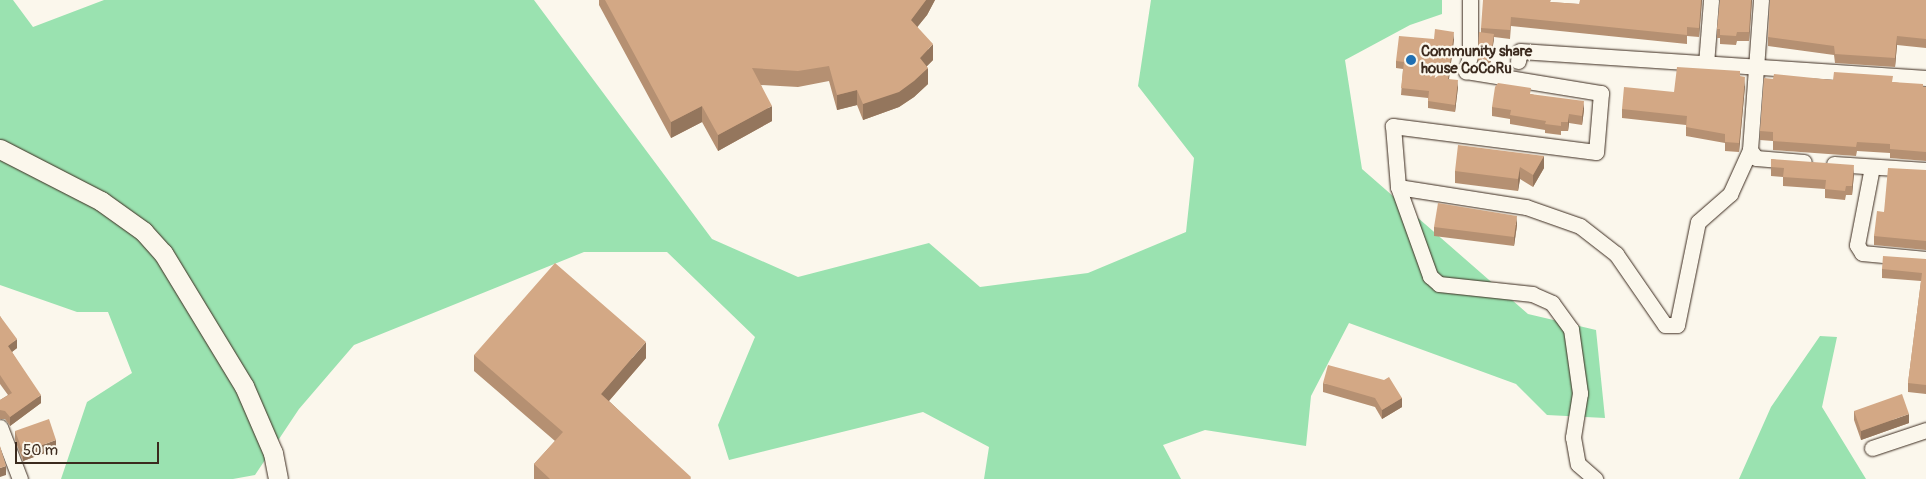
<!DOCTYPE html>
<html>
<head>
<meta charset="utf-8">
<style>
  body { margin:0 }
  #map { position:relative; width:1926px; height:479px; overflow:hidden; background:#fbf7ec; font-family:Pangolin,sans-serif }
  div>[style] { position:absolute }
  .green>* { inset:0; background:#9ae2b0 }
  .roads { filter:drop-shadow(0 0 1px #3b2a1e) drop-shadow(0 0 1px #3b2a1e) }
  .minor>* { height:15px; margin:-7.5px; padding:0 7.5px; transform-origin:7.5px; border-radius:7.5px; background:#fbf7ec }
  .tertiary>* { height:19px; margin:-9.5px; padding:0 9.5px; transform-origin:9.5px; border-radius:9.5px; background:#fbf7ec }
  .wall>* { inset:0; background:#b59072 }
  .shaded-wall>* { inset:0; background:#94765d }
  .building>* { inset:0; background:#d3a885 }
  .dots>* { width:14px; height:14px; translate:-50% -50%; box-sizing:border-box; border:2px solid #fbf7ec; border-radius:50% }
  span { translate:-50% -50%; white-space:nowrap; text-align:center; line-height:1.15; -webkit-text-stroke:4.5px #fbf7ec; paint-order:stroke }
  .poi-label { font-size:15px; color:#3b2a1e; font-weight:700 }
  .left { translate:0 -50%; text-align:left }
  .scale { position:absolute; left:15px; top:442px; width:144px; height:22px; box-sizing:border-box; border:2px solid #3b2a1e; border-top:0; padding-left:6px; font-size:15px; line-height:18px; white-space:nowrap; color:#3b2a1e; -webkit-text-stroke:4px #fbf7ec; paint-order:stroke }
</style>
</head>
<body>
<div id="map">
  <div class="green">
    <i style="clip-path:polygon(0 0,13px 0,33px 27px,104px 0,534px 0,712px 239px,798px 277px,929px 243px,980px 287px,1088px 273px,1186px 232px,1194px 158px,1138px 86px,1151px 0,1442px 0,1442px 14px,1410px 25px,1345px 60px,1362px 169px,1528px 314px,1596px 330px,1605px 418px,1547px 415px,1516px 384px,1349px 323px,1311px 396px,1306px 446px,1205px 430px,1163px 445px,1181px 479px,984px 479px,989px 447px,923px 412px,729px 460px,718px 425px,755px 337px,667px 252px,584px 252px,354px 345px,299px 409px,255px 475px,233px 479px,61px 479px,87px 402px,132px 373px,108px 312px,77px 312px,0 285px)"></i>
    <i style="clip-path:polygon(1820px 336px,1837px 337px,1822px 407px,1866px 479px,1739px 479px,1771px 407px)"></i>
  </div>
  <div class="roads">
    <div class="minor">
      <i style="left:1470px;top:0;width:56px;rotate:90deg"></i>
      <i style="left:1470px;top:56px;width:16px;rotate:105deg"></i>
      <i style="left:1466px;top:71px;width:137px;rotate:9.3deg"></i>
      <i style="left:1601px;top:93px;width:59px;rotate:94.8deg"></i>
      <i style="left:1596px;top:152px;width:205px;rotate:-172.7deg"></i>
      <i style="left:1393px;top:126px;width:61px;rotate:85.3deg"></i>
      <i style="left:1398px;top:187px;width:130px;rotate:8.9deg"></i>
      <i style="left:1526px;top:207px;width:57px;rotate:19.4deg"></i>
      <i style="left:1580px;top:226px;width:46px;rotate:37.9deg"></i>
      <i style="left:1616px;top:254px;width:86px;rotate:55.4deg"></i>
      <i style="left:1665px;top:325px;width:12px"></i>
      <i style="left:1677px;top:325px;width:105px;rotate:-78.5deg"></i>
      <i style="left:1698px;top:222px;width:43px;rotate:-41.2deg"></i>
      <i style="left:1730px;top:194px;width:48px;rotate:-65.6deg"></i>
      <i style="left:1761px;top:0;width:150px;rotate:94.2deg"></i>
      <i style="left:1750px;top:150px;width:10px;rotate:53deg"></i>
      <i style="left:1756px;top:158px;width:48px;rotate:4.8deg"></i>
      <i style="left:1518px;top:61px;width:10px;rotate:-79deg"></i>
      <i style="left:1520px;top:51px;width:407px;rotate:3.8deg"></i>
      <i style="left:1706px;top:64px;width:64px;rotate:-85.5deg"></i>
      <i style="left:1834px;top:164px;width:92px;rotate:3.7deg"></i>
      <i style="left:1872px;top:167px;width:79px;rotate:100.9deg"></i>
      <i style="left:1857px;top:245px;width:9px;rotate:58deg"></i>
      <i style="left:1862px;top:253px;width:64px;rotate:5.4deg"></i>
      <i style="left:1398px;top:187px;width:95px;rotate:70.2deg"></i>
      <i style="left:1430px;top:276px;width:12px;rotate:42deg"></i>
      <i style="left:1439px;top:284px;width:94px;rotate:6.1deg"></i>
      <i style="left:1532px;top:294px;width:22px;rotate:24deg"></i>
      <i style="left:1552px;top:303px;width:32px;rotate:54deg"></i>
      <i style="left:1571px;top:329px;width:65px;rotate:82deg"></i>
      <i style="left:1580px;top:393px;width:45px;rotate:99deg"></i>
      <i style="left:1573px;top:437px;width:27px;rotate:80deg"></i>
      <i style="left:1578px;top:464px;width:23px;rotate:41deg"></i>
      <i style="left:0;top:427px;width:56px;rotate:69deg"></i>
      <i style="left:1872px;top:448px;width:57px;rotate:-18.4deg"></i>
    </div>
    <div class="tertiary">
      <i style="left:0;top:149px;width:114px;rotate:27.2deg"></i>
      <i style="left:101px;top:201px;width:52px;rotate:35.5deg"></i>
      <i style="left:143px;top:231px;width:30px;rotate:48deg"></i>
      <i style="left:163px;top:253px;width:156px;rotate:58.7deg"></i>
      <i style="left:244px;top:386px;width:73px;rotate:66.6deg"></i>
      <i style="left:273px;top:453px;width:26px;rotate:79deg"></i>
    </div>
  </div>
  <div class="wall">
    <i style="clip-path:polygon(599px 0,935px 0,927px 15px,917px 27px,933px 60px,927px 66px,928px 84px,914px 97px,899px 107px,863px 120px,857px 105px,837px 110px,829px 81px,798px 87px,761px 85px,772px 121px,718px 151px,702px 122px,671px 138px,599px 5px)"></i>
    <i style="clip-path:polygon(1551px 0,1550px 2px,1579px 4px,1702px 0,1699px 37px,1687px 36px,1687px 44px,1511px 26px,1510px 39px,1494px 37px,1490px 65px,1478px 63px,1479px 32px,1481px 33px,1481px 28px)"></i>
    <i style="clip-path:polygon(1752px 0,1749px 41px,1737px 41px,1736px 45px,1720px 44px,1720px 38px,1717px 38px,1717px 29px)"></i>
    <i style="clip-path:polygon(1926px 0,1926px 48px,1897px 45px,1895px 67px,1835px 63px,1834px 55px,1768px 46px,1768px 37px)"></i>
    <i style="clip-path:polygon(1434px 39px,1454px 39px,1449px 79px,1458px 87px,1455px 112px,1428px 108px,1428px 98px,1401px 95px,1403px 69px,1396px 68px,1396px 61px)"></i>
    <i style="clip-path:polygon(1773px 79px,1833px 80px,1893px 82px,1926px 87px,1926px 161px,1890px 158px,1890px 153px,1857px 151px,1856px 156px,1773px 150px,1773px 141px,1760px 140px,1760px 131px)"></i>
    <i style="clip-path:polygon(1745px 86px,1739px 152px,1725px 151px,1725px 143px,1686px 136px,1686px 125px,1622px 118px,1622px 109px,1674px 92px)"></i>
    <i style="clip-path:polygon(1531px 94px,1584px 110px,1582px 125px,1569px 123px,1568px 131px,1561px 131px,1561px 135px,1545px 133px,1545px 130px,1510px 124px,1510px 119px,1492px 116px,1492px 107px)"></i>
    <i style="clip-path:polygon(1544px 156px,1544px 168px,1533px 187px,1520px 179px,1518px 191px,1455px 183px,1455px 171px)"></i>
    <i style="clip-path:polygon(1771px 159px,1854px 174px,1852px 195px,1846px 195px,1845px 200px,1825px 198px,1825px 189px,1783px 186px,1783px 177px,1771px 176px)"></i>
    <i style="clip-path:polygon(1926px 170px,1926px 250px,1874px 245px,1874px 236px,1884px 212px)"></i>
    <i style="clip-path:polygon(1517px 225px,1514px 246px,1434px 236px,1434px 227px)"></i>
    <i style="clip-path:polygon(1926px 259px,1926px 394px,1908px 392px,1908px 383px,1921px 281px,1882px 278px,1882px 269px)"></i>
    <i style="clip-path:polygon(0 316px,17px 348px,12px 352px,41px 403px,10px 426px,5px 419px,0 419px,0 400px,8px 395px,0 384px)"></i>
    <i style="clip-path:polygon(474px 355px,646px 358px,609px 401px,691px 479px,534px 479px,534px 464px,555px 441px,474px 371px)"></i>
    <i style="clip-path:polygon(1323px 383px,1402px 398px,1402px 407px,1382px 419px,1375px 407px,1323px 392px)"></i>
    <i style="clip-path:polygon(1854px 411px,1909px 423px,1861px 440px,1854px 420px)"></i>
    <i style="clip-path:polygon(15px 431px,56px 449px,23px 461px,15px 440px)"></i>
  </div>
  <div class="shaded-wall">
    <i style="clip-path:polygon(926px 0,935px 0,927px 15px,911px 35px,911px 20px)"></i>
    <i style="clip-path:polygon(1701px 0,1702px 0,1699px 37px,1699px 28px)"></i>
    <i style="clip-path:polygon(1751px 0,1752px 0,1749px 41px,1749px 32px)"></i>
    <i style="clip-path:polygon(1454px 32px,1454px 39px,1448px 86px,1448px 79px)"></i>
    <i style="clip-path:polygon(1494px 34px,1494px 39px,1490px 65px,1490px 61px)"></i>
    <i style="clip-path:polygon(1897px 36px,1897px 45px,1895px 67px,1895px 58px)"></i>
    <i style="clip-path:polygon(933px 44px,933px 60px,920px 73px,920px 58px)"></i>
    <i style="clip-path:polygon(928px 68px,928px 84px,914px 97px,899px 107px,863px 120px,863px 104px)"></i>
    <i style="clip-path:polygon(1745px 77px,1745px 86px,1739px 152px,1739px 143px)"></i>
    <i style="clip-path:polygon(1458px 80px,1458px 87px,1455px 112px,1455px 105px)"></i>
    <i style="clip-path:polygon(857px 90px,857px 105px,837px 110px,837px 95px)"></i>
    <i style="clip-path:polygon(1584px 101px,1584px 110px,1582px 125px,1582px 116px)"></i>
    <i style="clip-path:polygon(702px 106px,702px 122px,671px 138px,671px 122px)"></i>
    <i style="clip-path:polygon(772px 106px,772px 121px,718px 151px,718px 135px)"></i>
    <i style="clip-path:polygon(1569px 114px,1569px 123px,1568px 131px,1568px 122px)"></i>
    <i style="clip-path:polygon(1544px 156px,1544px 168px,1533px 187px,1533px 175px)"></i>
    <i style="clip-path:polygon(1854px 165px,1854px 174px,1852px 195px,1852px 186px)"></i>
    <i style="clip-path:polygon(1520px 167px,1520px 179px,1518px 191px,1518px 179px)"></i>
    <i style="clip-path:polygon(1517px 216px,1517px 225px,1514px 246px,1514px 237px)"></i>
    <i style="clip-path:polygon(17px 339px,17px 348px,8px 355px,8px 346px)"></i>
    <i style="clip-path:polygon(646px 342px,646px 358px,601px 410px,601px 394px)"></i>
    <i style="clip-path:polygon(41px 395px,41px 403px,10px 426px,10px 417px)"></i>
    <i style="clip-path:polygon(1402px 398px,1402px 407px,1382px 419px,1382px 410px)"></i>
    <i style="clip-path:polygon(1909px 414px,1909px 423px,1861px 440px,1861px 431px)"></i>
    <i style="clip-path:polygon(56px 440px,56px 449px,23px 461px,23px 452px)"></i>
    <i style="clip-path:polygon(6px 466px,6px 475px,0 477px,0 468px)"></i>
  </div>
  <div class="building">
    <i style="clip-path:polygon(605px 0,926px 0,911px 20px,933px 44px,920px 58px,928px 68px,914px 81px,899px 92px,863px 104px,857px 90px,837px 95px,829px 66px,798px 71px,752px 68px,772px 106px,718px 135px,702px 106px,671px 122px)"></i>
    <i style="clip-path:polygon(1483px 0,1550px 0,1550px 2px,1579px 4px,1580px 0,1701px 0,1699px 28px,1687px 27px,1687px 35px,1511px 17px,1510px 30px,1481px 28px)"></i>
    <i style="clip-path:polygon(1720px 0,1751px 0,1749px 32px,1737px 32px,1736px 36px,1720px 35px,1720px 29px,1717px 29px)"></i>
    <i style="clip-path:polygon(1770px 0,1926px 0,1926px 39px,1897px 36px,1895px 58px,1835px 54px,1834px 46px,1768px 37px)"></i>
    <i style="clip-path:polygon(1435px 29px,1454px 32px,1448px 79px,1458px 80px,1455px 105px,1428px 101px,1429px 91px,1401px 88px,1404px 62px,1396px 61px,1399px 36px,1434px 39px)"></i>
    <i style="clip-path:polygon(1479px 32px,1494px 34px,1490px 61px,1478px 59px)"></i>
    <i style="clip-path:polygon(1677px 67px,1740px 71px,1740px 76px,1745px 77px,1739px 143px,1725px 142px,1725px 134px,1686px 127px,1687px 116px,1622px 109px,1624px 87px,1674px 92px)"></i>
    <i style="clip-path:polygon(1834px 72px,1893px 76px,1892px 82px,1923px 84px,1923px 87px,1926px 87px,1926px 152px,1890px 149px,1890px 144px,1857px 142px,1856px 147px,1773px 141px,1773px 132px,1760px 131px,1764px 78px,1773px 79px,1774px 74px,1833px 80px)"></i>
    <i style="clip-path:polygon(1498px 83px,1531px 88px,1530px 94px,1584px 101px,1582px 116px,1569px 114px,1568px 122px,1561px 122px,1561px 126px,1545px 124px,1546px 121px,1510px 115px,1511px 110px,1492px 107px,1495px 87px)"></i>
    <i style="clip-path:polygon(1458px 145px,1544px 156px,1533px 175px,1520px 167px,1518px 179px,1455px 171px)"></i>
    <i style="clip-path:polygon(1771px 159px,1854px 165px,1852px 186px,1846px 186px,1845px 191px,1825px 189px,1826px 180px,1783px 177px,1784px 168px,1771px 167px)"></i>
    <i style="clip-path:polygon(1888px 168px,1926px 170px,1926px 241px,1874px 236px,1877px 211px,1884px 212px)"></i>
    <i style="clip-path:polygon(1438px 203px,1517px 216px,1514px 237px,1434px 227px)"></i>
    <i style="clip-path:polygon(1883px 256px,1926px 259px,1926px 385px,1908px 383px,1922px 273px,1882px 269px)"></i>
    <i style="clip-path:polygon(555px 263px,646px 342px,601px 394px,691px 477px,690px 479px,550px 479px,534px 464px,563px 432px,474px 355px)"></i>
    <i style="clip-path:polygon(0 316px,17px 339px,8px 346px,41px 395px,10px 417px,5px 411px,0 410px,0 400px,12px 393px,0 375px)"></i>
    <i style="clip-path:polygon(1328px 365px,1384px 380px,1389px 377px,1402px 398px,1382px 410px,1375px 398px,1323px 383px)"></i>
    <i style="clip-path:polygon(1902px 394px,1909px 414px,1861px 431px,1854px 411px)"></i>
    <i style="clip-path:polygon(49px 419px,56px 440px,23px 452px,15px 431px)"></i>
    <i style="clip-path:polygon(0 446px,6px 466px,0 468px)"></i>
  </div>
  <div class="dots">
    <i style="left:1411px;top:60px;background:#1f6fb2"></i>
  </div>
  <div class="poi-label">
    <span class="left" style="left:1421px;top:60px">Community share<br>house CoCoRu</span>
  </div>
  <div class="scale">50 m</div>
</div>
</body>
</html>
